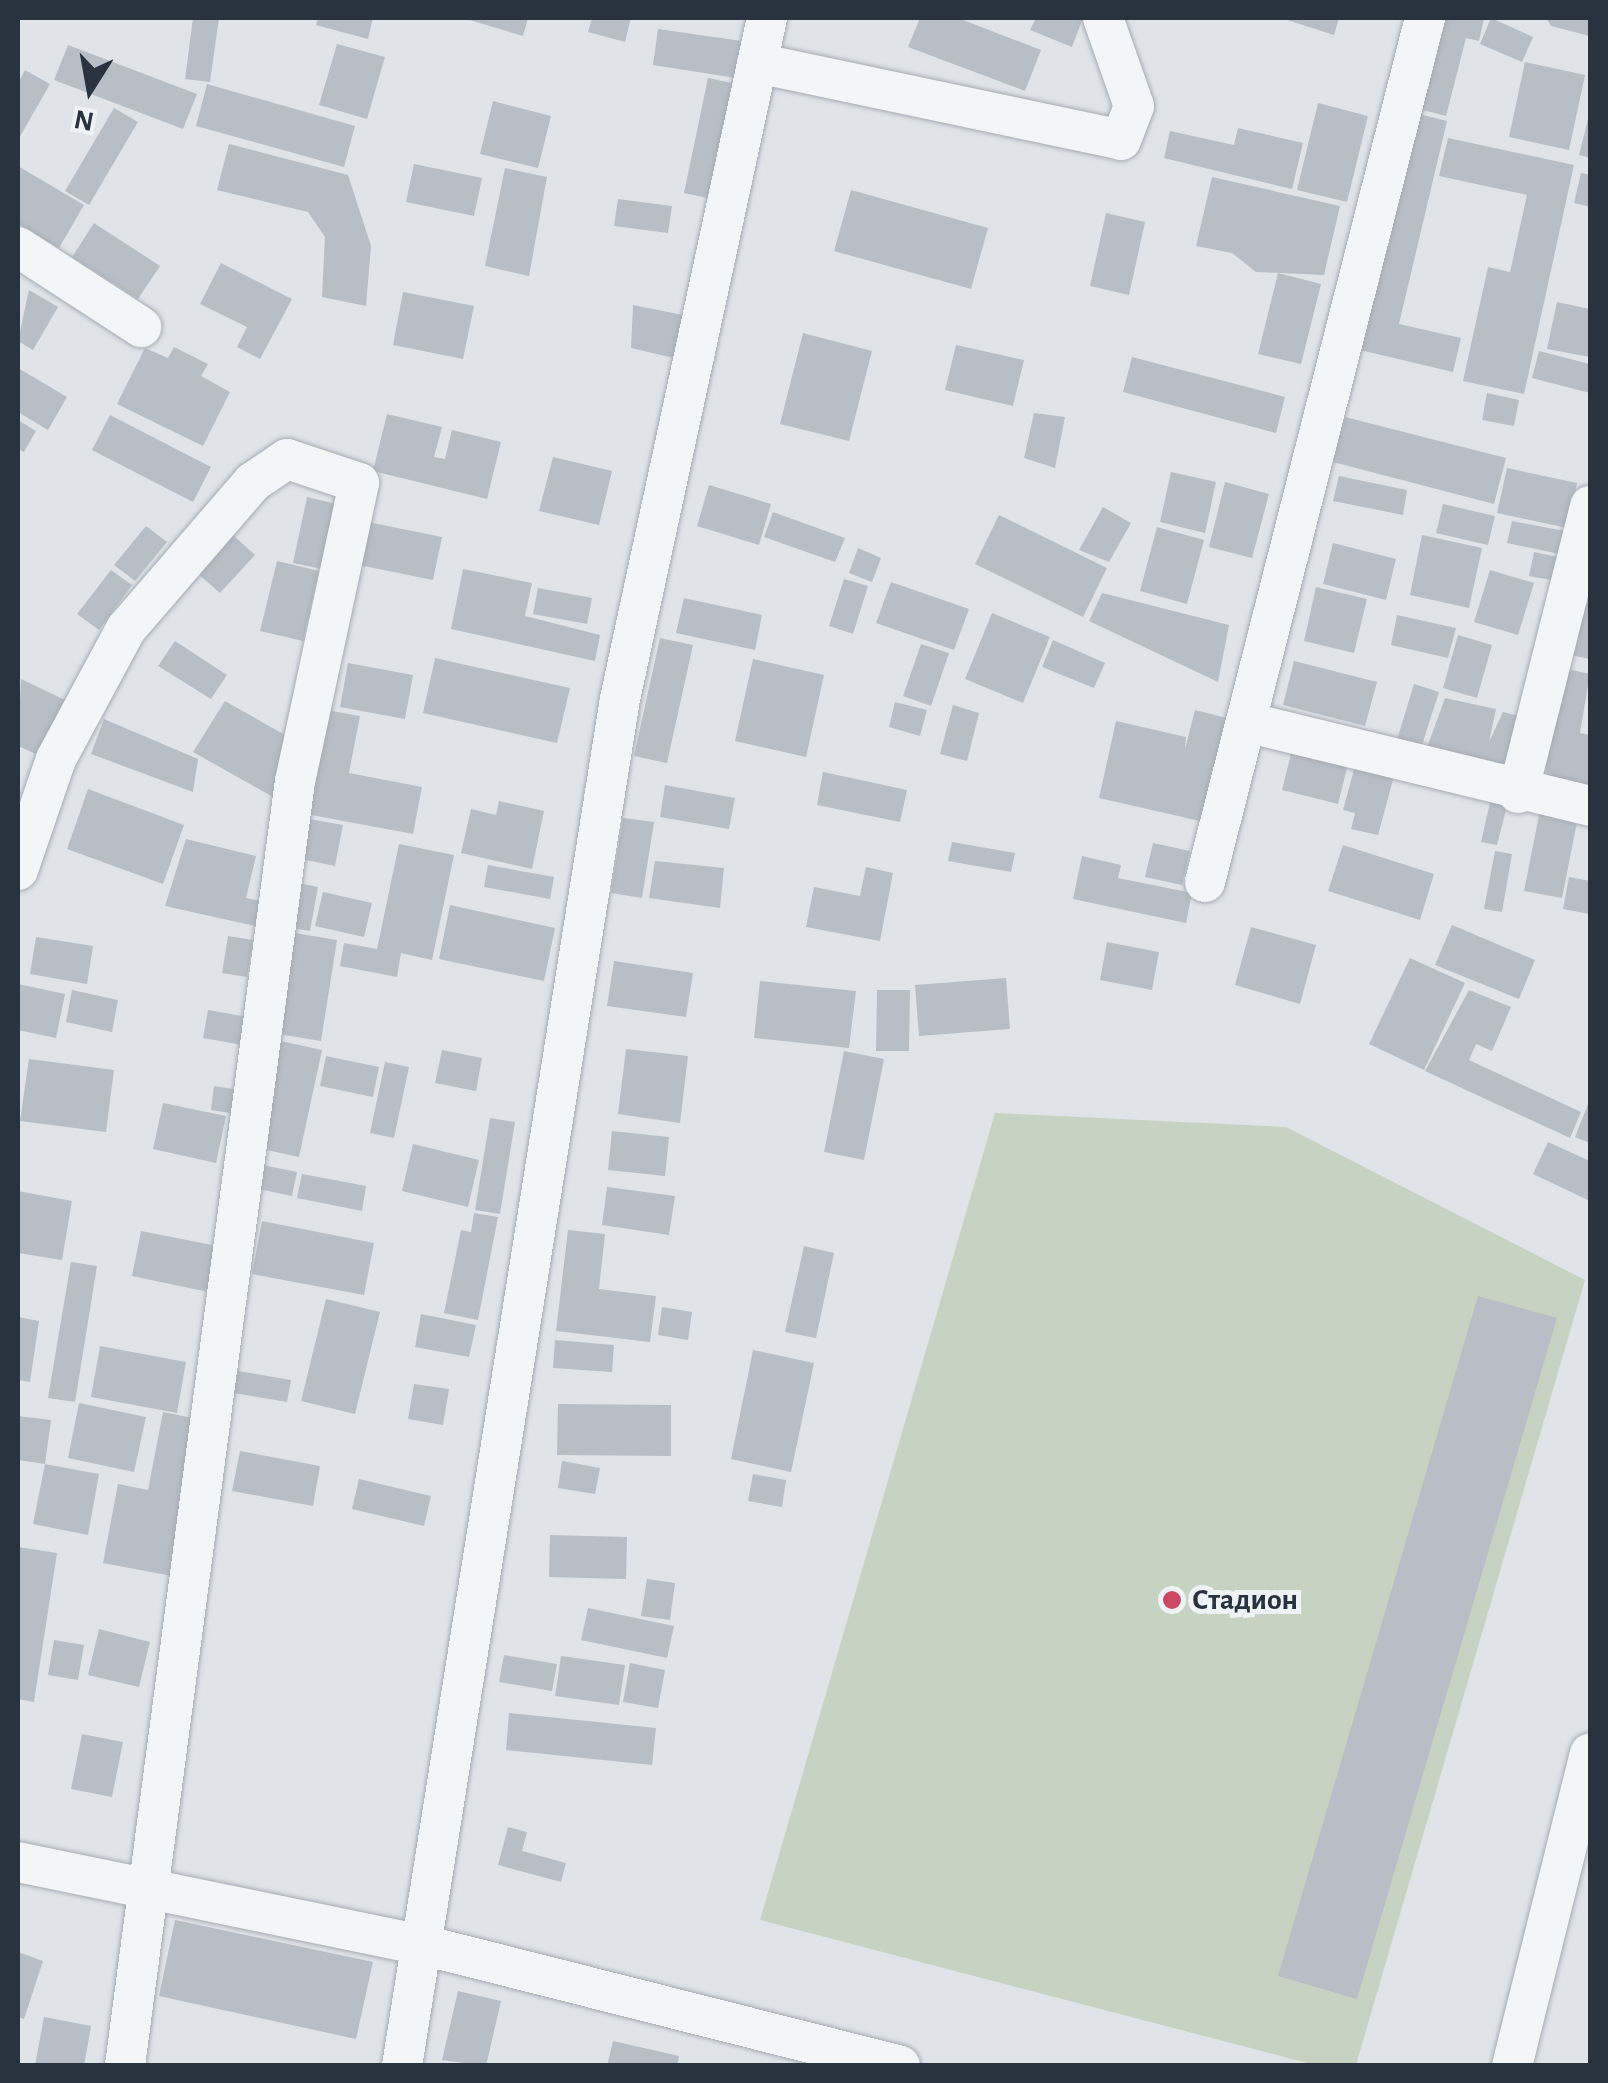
<!DOCTYPE html>
<html>
<head>
<meta charset="utf-8">
<style>
  body { margin:0 }
  #map { position:relative; width:1608px; height:2083px; overflow:hidden; background:#e0e4e9; font-family:"Alegreya Sans",sans-serif }
  div>[style] { position:absolute }
  .green>* { inset:0; background:#c7d3c2 }
  .building>* { inset:0; background:#b8bec6 }
  .roads { filter:drop-shadow(0 0 2px #a5abb3) drop-shadow(0 0 2px #a5abb3) }
  .minor>* { height:40px; margin:-20px; padding:0 20px; transform-origin:20px; border-radius:20px; background:#f3f5f7 }
  .dots>* { width:28px; height:28px; translate:-50% -50%; box-sizing:border-box; border:5px solid #f0f3f6; border-radius:50% }
  span { translate:-50% -50%; white-space:nowrap; text-align:center; line-height:1.15; -webkit-text-stroke:10px #f0f3f6; paint-order:stroke }
  .poi-label { font-size:30px; color:#293340; font-weight:700 }
  .left { translate:0 -50%; text-align:left }
  .frame { position:absolute; inset:0; border:20px solid #293340; pointer-events:none }
  .north { position:absolute; left:40px; top:40px; width:100px; height:100px; -webkit-text-stroke:8px #f0f3f6; paint-order:stroke; rotate:191deg; font-size:28px; font-weight:700; line-height:40px; text-align:center; color:#293340 }
  .north::after { content:''; display:block; margin:auto; width:35px; height:45px; background:#293340; clip-path:polygon(50% 0,100% 100%,50% 72%,0 100%) }
</style>
</head>
<body>
<div id="map">
  <div class="green">
    <i style="clip-path:polygon(995px 1113px,1286px 1127px,1585px 1280px,1356px 2065px,1315px 2065px,760px 1920px)"></i>
  </div>
  <div class="building">
    <i style="clip-path:polygon(193px 18px,219px 18px,210px 82px,185px 79px)"></i>
    <i style="clip-path:polygon(318px 18px,373px 18px,368px 39px,316px 25px)"></i>
    <i style="clip-path:polygon(463px 18px,528px 18px,523px 36px)"></i>
    <i style="clip-path:polygon(592px 18px,631px 18px,625px 42px,588px 32px)"></i>
    <i style="clip-path:polygon(920px 18px,958px 18px,1041px 50px,1025px 91px,908px 47px)"></i>
    <i style="clip-path:polygon(1036px 18px,1083px 18px,1072px 47px,1030px 30px)"></i>
    <i style="clip-path:polygon(1281px 18px,1339px 18px,1334px 35px)"></i>
    <i style="clip-path:polygon(1442px 18px,1484px 18px,1479px 41px,1466px 38px,1446px 116px,1419px 109px)"></i>
    <i style="clip-path:polygon(1491px 18px,1533px 37px,1522px 62px,1480px 44px)"></i>
    <i style="clip-path:polygon(1546px 18px,1590px 18px,1590px 36px,1551px 26px)"></i>
    <i style="clip-path:polygon(658px 29px,742px 41px,736px 78px,653px 65px)"></i>
    <i style="clip-path:polygon(337px 44px,385px 57px,367px 119px,319px 105px)"></i>
    <i style="clip-path:polygon(68px 45px,197px 94px,183px 129px,54px 80px)"></i>
    <i style="clip-path:polygon(1525px 62px,1585px 75px,1569px 150px,1509px 137px)"></i>
    <i style="clip-path:polygon(25px 70px,50px 84px,18px 140px,18px 83px)"></i>
    <i style="clip-path:polygon(708px 78px,737px 84px,712px 199px,684px 193px)"></i>
    <i style="clip-path:polygon(207px 84px,355px 126px,344px 167px,196px 126px)"></i>
    <i style="clip-path:polygon(493px 101px,551px 116px,538px 168px,480px 154px)"></i>
    <i style="clip-path:polygon(1318px 103px,1368px 116px,1347px 202px,1297px 190px)"></i>
    <i style="clip-path:polygon(114px 108px,138px 122px,89px 205px,65px 191px)"></i>
    <i style="clip-path:polygon(1415px 113px,1447px 121px,1399px 324px,1461px 338px,1453px 372px,1360px 350px)"></i>
    <i style="clip-path:polygon(1589px 115px,1590px 115px,1590px 158px,1579px 155px)"></i>
    <i style="clip-path:polygon(1238px 128px,1303px 143px,1292px 189px,1164px 158px,1170px 131px,1234px 145px)"></i>
    <i style="clip-path:polygon(1448px 138px,1574px 165px,1524px 394px,1463px 381px,1488px 267px,1510px 272px,1527px 195px,1439px 176px)"></i>
    <i style="clip-path:polygon(229px 144px,348px 175px,371px 246px,366px 306px,322px 297px,325px 237px,308px 212px,217px 190px)"></i>
    <i style="clip-path:polygon(414px 164px,482px 178px,474px 216px,406px 202px)"></i>
    <i style="clip-path:polygon(18px 166px,84px 205px,59px 248px,18px 224px)"></i>
    <i style="clip-path:polygon(505px 168px,547px 177px,529px 276px,485px 266px)"></i>
    <i style="clip-path:polygon(1581px 173px,1590px 175px,1590px 207px,1574px 203px)"></i>
    <i style="clip-path:polygon(1212px 177px,1340px 206px,1324px 275px,1256px 272px,1232px 253px,1196px 246px)"></i>
    <i style="clip-path:polygon(851px 190px,988px 228px,971px 289px,834px 251px)"></i>
    <i style="clip-path:polygon(618px 199px,672px 206px,668px 233px,614px 226px)"></i>
    <i style="clip-path:polygon(1106px 213px,1145px 222px,1129px 295px,1090px 286px)"></i>
    <i style="clip-path:polygon(94px 223px,160px 266px,138px 299px,72px 257px)"></i>
    <i style="clip-path:polygon(221px 263px,292px 299px,260px 359px,237px 347px,247px 327px,200px 304px)"></i>
    <i style="clip-path:polygon(1278px 273px,1321px 284px,1301px 364px,1258px 354px)"></i>
    <i style="clip-path:polygon(29px 290px,58px 307px,33px 350px,18px 341px)"></i>
    <i style="clip-path:polygon(403px 292px,474px 306px,463px 359px,393px 345px)"></i>
    <i style="clip-path:polygon(1557px 302px,1590px 309px,1590px 357px,1547px 349px)"></i>
    <i style="clip-path:polygon(633px 305px,688px 316px,678px 359px,631px 348px)"></i>
    <i style="clip-path:polygon(803px 333px,872px 351px,849px 441px,780px 424px)"></i>
    <i style="clip-path:polygon(956px 345px,1024px 360px,1013px 406px,945px 390px)"></i>
    <i style="clip-path:polygon(174px 347px,208px 364px,201px 376px,230px 392px,203px 446px,117px 404px,145px 348px,168px 358px)"></i>
    <i style="clip-path:polygon(1539px 351px,1590px 364px,1590px 393px,1532px 378px)"></i>
    <i style="clip-path:polygon(1132px 357px,1285px 397px,1276px 433px,1123px 392px)"></i>
    <i style="clip-path:polygon(18px 368px,67px 397px,48px 430px,18px 412px)"></i>
    <i style="clip-path:polygon(1487px 393px,1519px 400px,1514px 426px,1482px 420px)"></i>
    <i style="clip-path:polygon(1034px 413px,1065px 417px,1055px 468px,1024px 458px)"></i>
    <i style="clip-path:polygon(387px 414px,442px 427px,434px 457px,445px 459px,452px 430px,501px 442px,487px 499px,373px 471px)"></i>
    <i style="clip-path:polygon(110px 415px,211px 467px,193px 502px,92px 450px)"></i>
    <i style="clip-path:polygon(1345px 417px,1506px 458px,1494px 504px,1333px 462px)"></i>
    <i style="clip-path:polygon(18px 420px,36px 431px,24px 452px,18px 449px)"></i>
    <i style="clip-path:polygon(553px 457px,612px 471px,599px 525px,539px 511px)"></i>
    <i style="clip-path:polygon(1507px 468px,1577px 483px,1567px 528px,1497px 513px)"></i>
    <i style="clip-path:polygon(1171px 472px,1216px 482px,1205px 533px,1160px 522px)"></i>
    <i style="clip-path:polygon(1339px 476px,1407px 490px,1403px 515px,1333px 501px)"></i>
    <i style="clip-path:polygon(1225px 482px,1269px 494px,1252px 558px,1209px 547px)"></i>
    <i style="clip-path:polygon(709px 485px,771px 504px,759px 545px,697px 526px)"></i>
    <i style="clip-path:polygon(307px 497px,337px 504px,322px 569px,293px 563px)"></i>
    <i style="clip-path:polygon(1443px 504px,1495px 516px,1488px 545px,1436px 533px)"></i>
    <i style="clip-path:polygon(1103px 507px,1131px 523px,1109px 562px,1079px 550px)"></i>
    <i style="clip-path:polygon(773px 512px,845px 538px,835px 562px,764px 537px)"></i>
    <i style="clip-path:polygon(999px 515px,1107px 568px,1083px 617px,975px 564px)"></i>
    <i style="clip-path:polygon(1512px 521px,1565px 531px,1560px 554px,1507px 543px)"></i>
    <i style="clip-path:polygon(368px 522px,442px 537px,433px 580px,359px 565px)"></i>
    <i style="clip-path:polygon(146px 526px,167px 542px,135px 581px,114px 565px)"></i>
    <i style="clip-path:polygon(1157px 527px,1204px 540px,1187px 604px,1140px 591px)"></i>
    <i style="clip-path:polygon(233px 535px,255px 555px,220px 593px,198px 574px)"></i>
    <i style="clip-path:polygon(1422px 535px,1482px 548px,1469px 608px,1410px 595px)"></i>
    <i style="clip-path:polygon(1333px 543px,1396px 559px,1386px 600px,1323px 584px)"></i>
    <i style="clip-path:polygon(858px 548px,881px 558px,872px 582px,849px 573px)"></i>
    <i style="clip-path:polygon(1534px 552px,1562px 558px,1557px 581px,1529px 576px)"></i>
    <i style="clip-path:polygon(277px 561px,319px 571px,303px 641px,260px 631px)"></i>
    <i style="clip-path:polygon(463px 569px,532px 583px,525px 616px,600px 635px,595px 661px,451px 629px)"></i>
    <i style="clip-path:polygon(111px 570px,132px 585px,99px 630px,77px 614px)"></i>
    <i style="clip-path:polygon(1490px 570px,1534px 583px,1518px 635px,1474px 622px)"></i>
    <i style="clip-path:polygon(844px 579px,868px 586px,853px 634px,829px 626px)"></i>
    <i style="clip-path:polygon(891px 582px,969px 609px,954px 650px,876px 623px)"></i>
    <i style="clip-path:polygon(1316px 587px,1367px 599px,1354px 653px,1304px 641px)"></i>
    <i style="clip-path:polygon(538px 588px,592px 598px,587px 624px,533px 614px)"></i>
    <i style="clip-path:polygon(1102px 593px,1229px 625px,1218px 682px,1089px 621px)"></i>
    <i style="clip-path:polygon(684px 598px,762px 615px,755px 650px,676px 633px)"></i>
    <i style="clip-path:polygon(1581px 602px,1590px 604px,1590px 659px,1570px 655px)"></i>
    <i style="clip-path:polygon(992px 613px,1050px 637px,1023px 703px,965px 679px)"></i>
    <i style="clip-path:polygon(1397px 615px,1456px 628px,1448px 658px,1391px 645px)"></i>
    <i style="clip-path:polygon(1458px 635px,1492px 645px,1477px 698px,1443px 688px)"></i>
    <i style="clip-path:polygon(660px 638px,693px 645px,667px 763px,634px 756px)"></i>
    <i style="clip-path:polygon(1053px 640px,1105px 663px,1094px 688px,1042px 667px)"></i>
    <i style="clip-path:polygon(175px 641px,227px 675px,211px 699px,158px 666px)"></i>
    <i style="clip-path:polygon(921px 644px,949px 653px,931px 706px,903px 696px)"></i>
    <i style="clip-path:polygon(435px 658px,570px 688px,557px 743px,423px 713px)"></i>
    <i style="clip-path:polygon(753px 659px,824px 675px,806px 757px,735px 741px)"></i>
    <i style="clip-path:polygon(1294px 661px,1377px 682px,1365px 726px,1283px 705px)"></i>
    <i style="clip-path:polygon(348px 663px,413px 675px,405px 719px,340px 707px)"></i>
    <i style="clip-path:polygon(1563px 668px,1590px 674px,1580px 733px,1590px 735px,1590px 787px,1549px 778px,1544px 764px)"></i>
    <i style="clip-path:polygon(21px 679px,65px 700px,38px 755px,18px 746px)"></i>
    <i style="clip-path:polygon(1414px 684px,1439px 692px,1420px 751px,1396px 743px)"></i>
    <i style="clip-path:polygon(1445px 698px,1496px 709px,1489px 742px,1503px 712px,1523px 717px,1512px 772px,1425px 753px)"></i>
    <i style="clip-path:polygon(225px 701px,285px 735px,273px 797px,193px 752px)"></i>
    <i style="clip-path:polygon(895px 702px,927px 710px,920px 736px,889px 727px)"></i>
    <i style="clip-path:polygon(953px 705px,979px 713px,967px 761px,940px 754px)"></i>
    <i style="clip-path:polygon(326px 710px,360px 716px,349px 773px,422px 787px,413px 834px,306px 814px)"></i>
    <i style="clip-path:polygon(1195px 710px,1239px 721px,1213px 824px,1099px 798px,1116px 721px,1186px 737px,1185px 749px)"></i>
    <i style="clip-path:polygon(104px 719px,198px 759px,193px 792px,91px 754px)"></i>
    <i style="clip-path:polygon(1292px 750px,1348px 764px,1338px 804px,1282px 790px)"></i>
    <i style="clip-path:polygon(1355px 766px,1394px 776px,1378px 835px,1351px 829px,1355px 813px,1343px 810px)"></i>
    <i style="clip-path:polygon(823px 772px,907px 790px,900px 822px,817px 805px)"></i>
    <i style="clip-path:polygon(665px 785px,735px 798px,729px 829px,660px 817px)"></i>
    <i style="clip-path:polygon(88px 789px,184px 825px,163px 884px,67px 849px)"></i>
    <i style="clip-path:polygon(1491px 798px,1508px 802px,1497px 845px,1481px 842px)"></i>
    <i style="clip-path:polygon(499px 801px,544px 811px,532px 869px,461px 853px,471px 809px,496px 815px)"></i>
    <i style="clip-path:polygon(1540px 810px,1578px 817px,1562px 898px,1524px 891px)"></i>
    <i style="clip-path:polygon(304px 818px,343px 825px,335px 866px,297px 858px)"></i>
    <i style="clip-path:polygon(623px 818px,654px 822px,642px 898px,611px 893px)"></i>
    <i style="clip-path:polygon(186px 839px,256px 856px,246px 898px,261px 901px,255px 926px,165px 906px)"></i>
    <i style="clip-path:polygon(952px 842px,1015px 853px,1011px 872px,948px 861px)"></i>
    <i style="clip-path:polygon(1153px 843px,1190px 851px,1182px 885px,1145px 877px)"></i>
    <i style="clip-path:polygon(399px 844px,454px 855px,432px 960px,401px 953px,397px 977px,340px 966px,344px 943px,377px 949px)"></i>
    <i style="clip-path:polygon(1343px 845px,1434px 874px,1420px 920px,1328px 891px)"></i>
    <i style="clip-path:polygon(1495px 851px,1512px 854px,1502px 912px,1484px 909px)"></i>
    <i style="clip-path:polygon(1082px 856px,1121px 865px,1118px 878px,1192px 893px,1186px 923px,1073px 899px)"></i>
    <i style="clip-path:polygon(655px 861px,724px 868px,720px 908px,649px 898px)"></i>
    <i style="clip-path:polygon(488px 865px,554px 877px,550px 899px,484px 887px)"></i>
    <i style="clip-path:polygon(866px 867px,893px 873px,880px 941px,806px 927px,814px 887px,860px 896px)"></i>
    <i style="clip-path:polygon(1569px 877px,1590px 881px,1589px 914px,1563px 909px)"></i>
    <i style="clip-path:polygon(293px 882px,318px 887px,310px 931px,285px 927px)"></i>
    <i style="clip-path:polygon(323px 892px,372px 903px,364px 937px,315px 926px)"></i>
    <i style="clip-path:polygon(450px 905px,555px 928px,544px 981px,439px 959px)"></i>
    <i style="clip-path:polygon(1452px 925px,1535px 960px,1519px 999px,1435px 965px)"></i>
    <i style="clip-path:polygon(1251px 927px,1316px 945px,1300px 1004px,1235px 985px)"></i>
    <i style="clip-path:polygon(289px 932px,337px 940px,321px 1041px,272px 1033px)"></i>
    <i style="clip-path:polygon(228px 936px,253px 940px,247px 977px,222px 973px)"></i>
    <i style="clip-path:polygon(36px 937px,93px 946px,87px 984px,30px 974px)"></i>
    <i style="clip-path:polygon(1107px 942px,1159px 952px,1152px 990px,1100px 980px)"></i>
    <i style="clip-path:polygon(1410px 958px,1465px 983px,1424px 1070px,1369px 1044px)"></i>
    <i style="clip-path:polygon(614px 961px,693px 973px,686px 1017px,607px 1006px)"></i>
    <i style="clip-path:polygon(1006px 978px,1010px 1029px,919px 1036px,915px 985px)"></i>
    <i style="clip-path:polygon(760px 981px,856px 991px,849px 1048px,754px 1038px)"></i>
    <i style="clip-path:polygon(18px 984px,65px 994px,56px 1038px,18px 1030px)"></i>
    <i style="clip-path:polygon(72px 990px,118px 1000px,112px 1032px,66px 1022px)"></i>
    <i style="clip-path:polygon(877px 990px,910px 990px,909px 1051px,876px 1051px)"></i>
    <i style="clip-path:polygon(1469px 990px,1511px 1007px,1492px 1051px,1476px 1044px,1469px 1060px,1581px 1112px,1570px 1138px,1425px 1071px)"></i>
    <i style="clip-path:polygon(208px 1010px,248px 1017px,243px 1045px,203px 1038px)"></i>
    <i style="clip-path:polygon(276px 1040px,322px 1050px,299px 1157px,253px 1147px)"></i>
    <i style="clip-path:polygon(626px 1049px,688px 1056px,680px 1123px,618px 1114px)"></i>
    <i style="clip-path:polygon(442px 1050px,482px 1058px,476px 1091px,435px 1083px)"></i>
    <i style="clip-path:polygon(844px 1051px,884px 1059px,864px 1160px,824px 1152px)"></i>
    <i style="clip-path:polygon(326px 1056px,379px 1067px,373px 1097px,320px 1086px)"></i>
    <i style="clip-path:polygon(29px 1059px,114px 1070px,106px 1132px,20px 1121px)"></i>
    <i style="clip-path:polygon(385px 1062px,409px 1067px,394px 1138px,370px 1133px)"></i>
    <i style="clip-path:polygon(214px 1086px,240px 1090px,236px 1114px,211px 1110px)"></i>
    <i style="clip-path:polygon(1590px 1099px,1590px 1143px,1575px 1137px)"></i>
    <i style="clip-path:polygon(163px 1103px,226px 1116px,216px 1163px,153px 1149px)"></i>
    <i style="clip-path:polygon(490px 1118px,515px 1122px,500px 1214px,475px 1210px)"></i>
    <i style="clip-path:polygon(612px 1131px,669px 1137px,665px 1176px,608px 1170px)"></i>
    <i style="clip-path:polygon(1548px 1142px,1590px 1161px,1590px 1201px,1533px 1174px)"></i>
    <i style="clip-path:polygon(413px 1144px,479px 1160px,468px 1207px,402px 1191px)"></i>
    <i style="clip-path:polygon(263px 1165px,297px 1172px,292px 1196px,259px 1189px)"></i>
    <i style="clip-path:polygon(302px 1174px,366px 1186px,362px 1211px,297px 1198px)"></i>
    <i style="clip-path:polygon(607px 1187px,675px 1196px,669px 1235px,602px 1225px)"></i>
    <i style="clip-path:polygon(18px 1191px,72px 1201px,62px 1260px,18px 1253px)"></i>
    <i style="clip-path:polygon(474px 1213px,498px 1217px,478px 1320px,444px 1313px,461px 1230px,471px 1232px)"></i>
    <i style="clip-path:polygon(262px 1221px,374px 1243px,364px 1295px,252px 1274px)"></i>
    <i style="clip-path:polygon(568px 1230px,605px 1234px,599px 1289px,656px 1296px,650px 1342px,556px 1331px)"></i>
    <i style="clip-path:polygon(141px 1231px,222px 1247px,213px 1293px,132px 1276px)"></i>
    <i style="clip-path:polygon(804px 1246px,834px 1253px,816px 1338px,785px 1332px)"></i>
    <i style="clip-path:polygon(71px 1262px,97px 1266px,75px 1402px,48px 1398px)"></i>
    <i style="clip-path:polygon(1478px 1296px,1557px 1318px,1357px 1999px,1278px 1976px)"></i>
    <i style="clip-path:polygon(326px 1299px,380px 1312px,355px 1414px,301px 1401px)"></i>
    <i style="clip-path:polygon(662px 1307px,692px 1312px,688px 1340px,658px 1335px)"></i>
    <i style="clip-path:polygon(421px 1314px,476px 1325px,469px 1357px,415px 1347px)"></i>
    <i style="clip-path:polygon(18px 1317px,39px 1321px,30px 1382px,18px 1380px)"></i>
    <i style="clip-path:polygon(555px 1340px,614px 1345px,612px 1372px,553px 1368px)"></i>
    <i style="clip-path:polygon(100px 1346px,186px 1362px,177px 1413px,91px 1397px)"></i>
    <i style="clip-path:polygon(753px 1350px,814px 1363px,791px 1472px,731px 1459px)"></i>
    <i style="clip-path:polygon(238px 1371px,291px 1380px,287px 1402px,234px 1393px)"></i>
    <i style="clip-path:polygon(414px 1384px,449px 1389px,443px 1425px,408px 1419px)"></i>
    <i style="clip-path:polygon(79px 1403px,146px 1417px,134px 1472px,68px 1458px)"></i>
    <i style="clip-path:polygon(558px 1404px,671px 1405px,671px 1456px,557px 1455px)"></i>
    <i style="clip-path:polygon(163px 1412px,203px 1420px,172px 1576px,103px 1563px,118px 1484px,148px 1490px)"></i>
    <i style="clip-path:polygon(18px 1416px,51px 1420px,45px 1464px,99px 1474px,88px 1535px,33px 1524px,45px 1464px,18px 1460px)"></i>
    <i style="clip-path:polygon(240px 1451px,320px 1466px,313px 1506px,232px 1491px)"></i>
    <i style="clip-path:polygon(562px 1461px,600px 1468px,595px 1494px,558px 1488px)"></i>
    <i style="clip-path:polygon(753px 1474px,786px 1480px,782px 1507px,748px 1501px)"></i>
    <i style="clip-path:polygon(359px 1479px,431px 1496px,424px 1526px,352px 1509px)"></i>
    <i style="clip-path:polygon(550px 1535px,627px 1537px,626px 1579px,549px 1577px)"></i>
    <i style="clip-path:polygon(18px 1547px,57px 1553px,34px 1702px,18px 1699px)"></i>
    <i style="clip-path:polygon(647px 1579px,675px 1583px,670px 1620px,641px 1616px)"></i>
    <i style="clip-path:polygon(588px 1608px,674px 1626px,667px 1658px,581px 1640px)"></i>
    <i style="clip-path:polygon(99px 1629px,150px 1642px,139px 1687px,88px 1675px)"></i>
    <i style="clip-path:polygon(54px 1640px,84px 1645px,78px 1680px,48px 1675px)"></i>
    <i style="clip-path:polygon(504px 1655px,557px 1664px,552px 1691px,499px 1682px)"></i>
    <i style="clip-path:polygon(561px 1656px,625px 1665px,619px 1705px,555px 1696px)"></i>
    <i style="clip-path:polygon(630px 1663px,665px 1670px,658px 1708px,623px 1702px)"></i>
    <i style="clip-path:polygon(509px 1713px,656px 1728px,652px 1765px,506px 1750px)"></i>
    <i style="clip-path:polygon(82px 1734px,123px 1742px,112px 1797px,71px 1789px)"></i>
    <i style="clip-path:polygon(508px 1827px,527px 1832px,522px 1851px,566px 1863px,561px 1882px,498px 1865px)"></i>
    <i style="clip-path:polygon(175px 1920px,373px 1962px,356px 2039px,159px 1996px)"></i>
    <i style="clip-path:polygon(18px 1952px,43px 1961px,24px 2019px,18px 2017px)"></i>
    <i style="clip-path:polygon(458px 1991px,501px 2001px,486px 2066px,442px 2060px)"></i>
    <i style="clip-path:polygon(44px 2017px,91px 2026px,84px 2066px,35px 2065px)"></i>
    <i style="clip-path:polygon(613px 2041px,679px 2056px,677px 2066px,607px 2066px)"></i>
  </div>
  <div class="roads">
    <div class="minor">
      <i style="left:757px;top:63px;width:372px;rotate:11.9deg"></i>
      <i style="left:1121px;top:140px;width:36px;rotate:-69deg"></i>
      <i style="left:1134px;top:106px;width:93px;rotate:-109.4deg"></i>
      <i style="left:18px;top:247px;width:147px;rotate:33deg"></i>
      <i style="left:1246px;top:722px;width:354px;rotate:13.7deg"></i>
      <i style="left:1518px;top:793px;width:296px;rotate:-75.9deg"></i>
      <i style="left:18px;top:870px;width:117px;rotate:-71.1deg"></i>
      <i style="left:56px;top:759px;width:148px;rotate:-61.7deg"></i>
      <i style="left:126px;top:629px;width:194px;rotate:-49.2deg"></i>
      <i style="left:253px;top:482px;width:41px;rotate:-34.1deg"></i>
      <i style="left:287px;top:459px;width:76px;rotate:18.4deg"></i>
      <i style="left:359px;top:483px;width:305px;rotate:102.1deg"></i>
      <i style="left:295px;top:781px;width:1296px;rotate:97.54deg"></i>
      <i style="left:1205px;top:882px;width:892px;rotate:-75.71deg"></i>
      <i style="left:18px;top:1862px;width:413px;rotate:11.6deg"></i>
      <i style="left:423px;top:1945px;width:492px;rotate:14.2deg"></i>
      <i style="left:402px;top:2066px;width:1384px;rotate:-80.94deg"></i>
      <i style="left:620px;top:699px;width:697px;rotate:-77.82deg"></i>
      <i style="left:1512px;top:2066px;width:322px;rotate:-76deg"></i>
    </div>
  </div>
  <div class="dots">
    <i style="left:1172px;top:1600px;background:#cb4864"></i>
  </div>
  <div class="poi-label">
    <span class="left" style="left:1192px;top:1600px">Стадион</span>
  </div>
  <div class="frame"></div>
  <div class="north">N</div>
</div>
</body>
</html>
